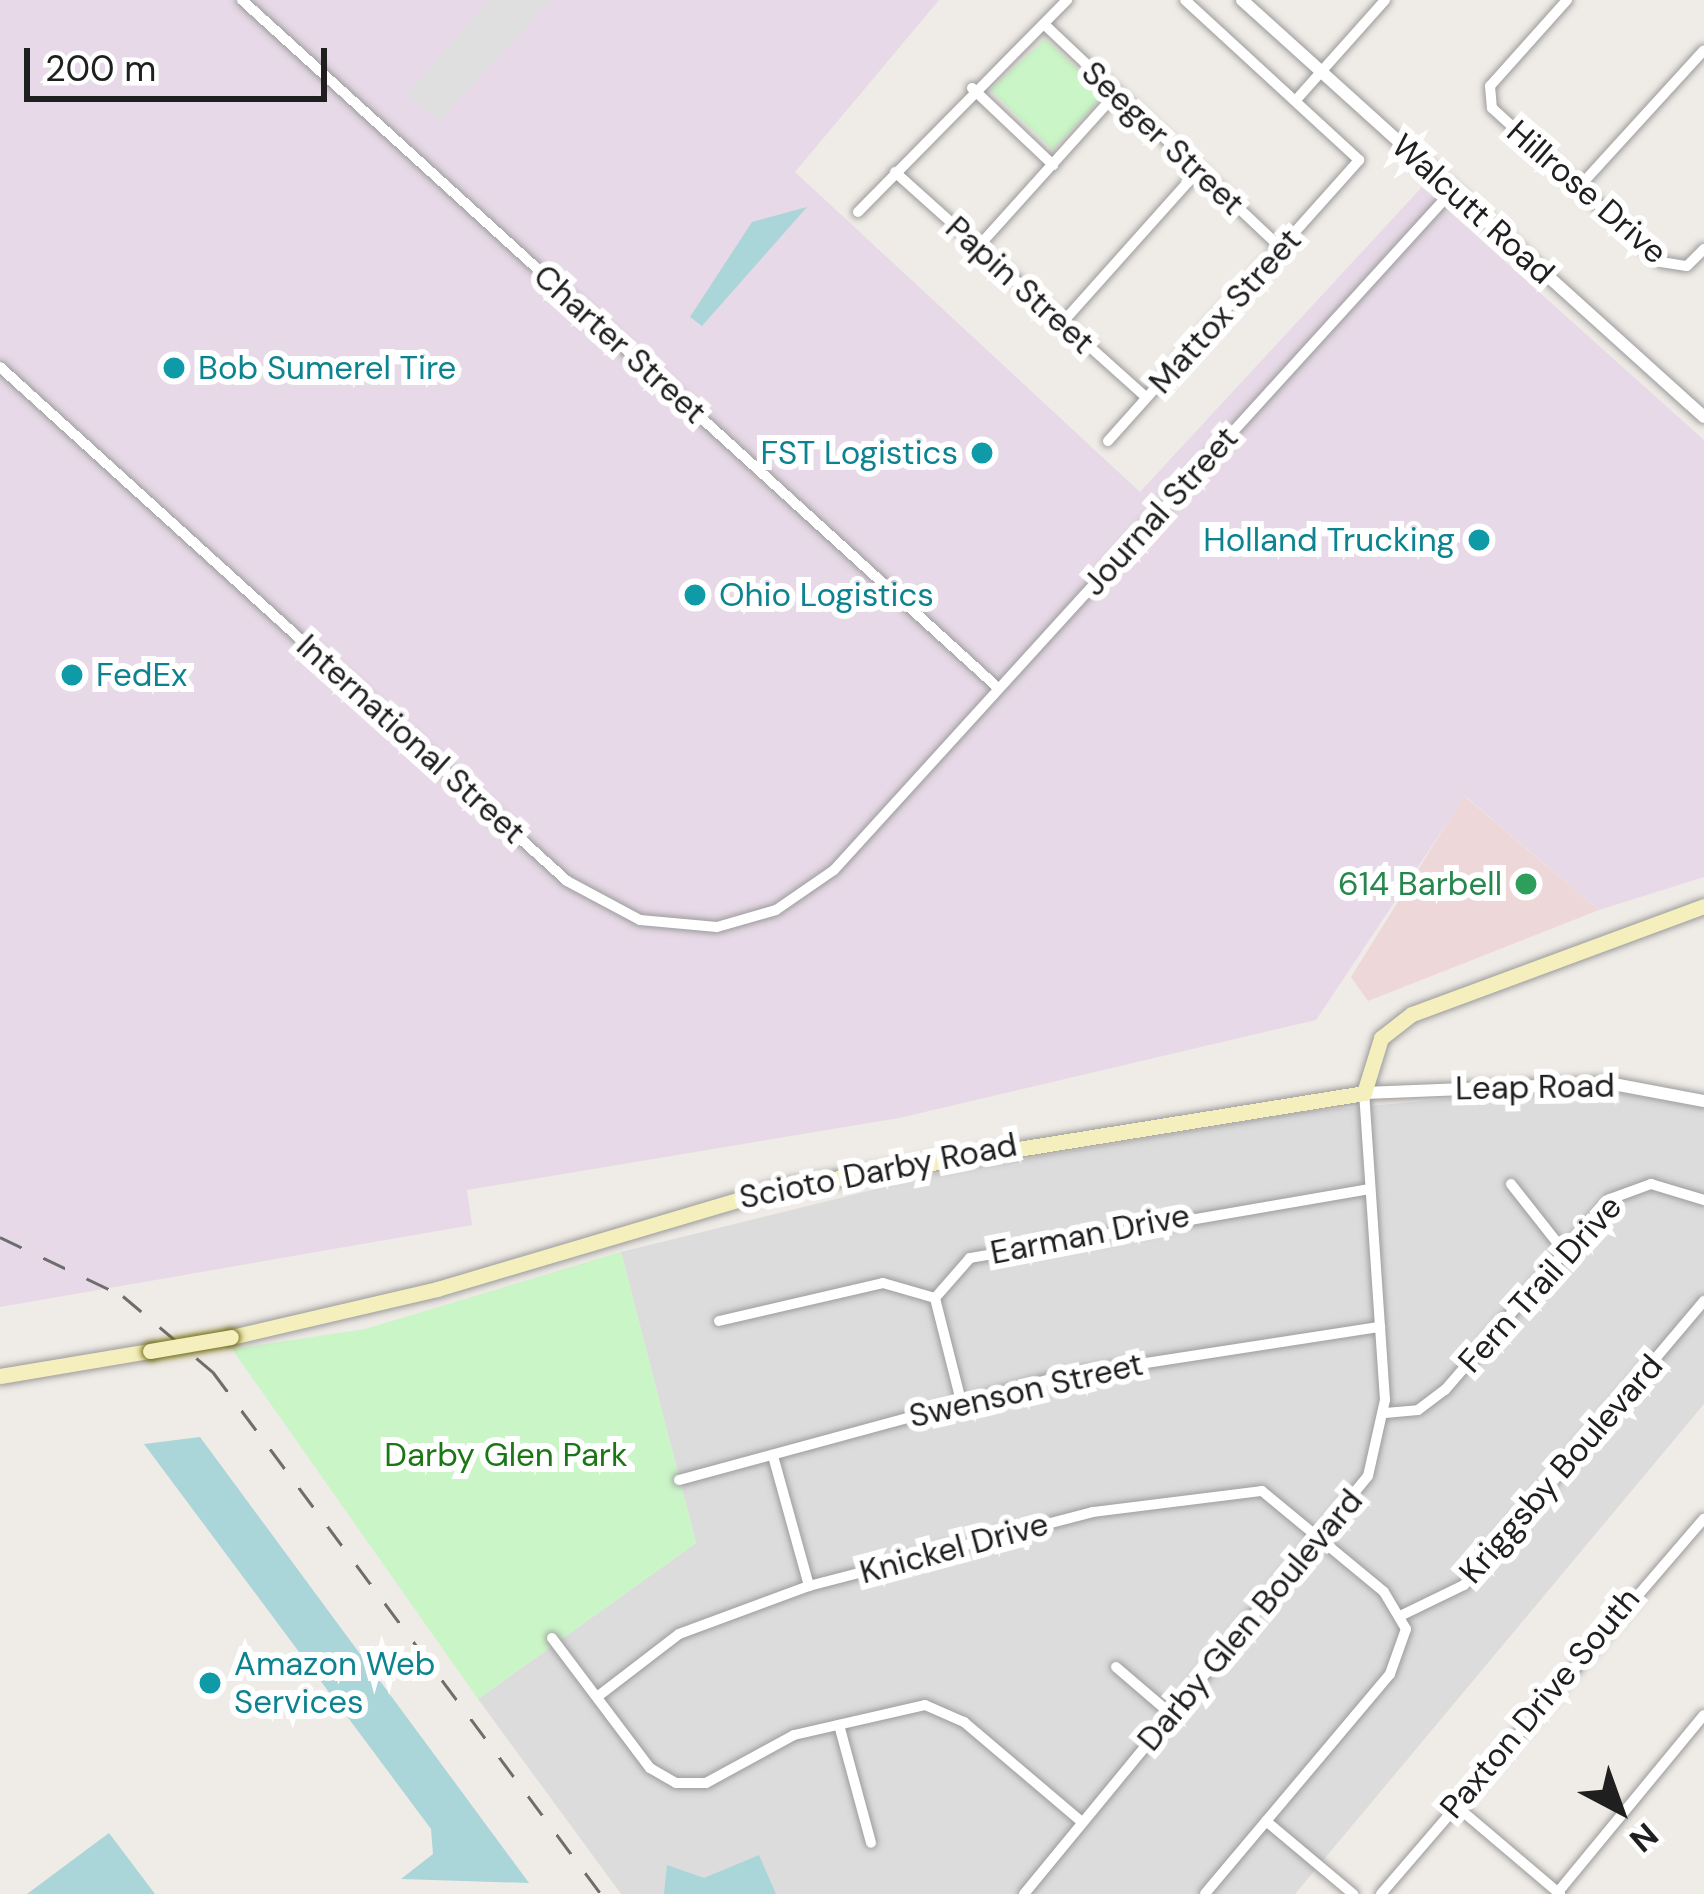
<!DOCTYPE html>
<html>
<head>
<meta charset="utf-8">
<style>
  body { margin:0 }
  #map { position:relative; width:1704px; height:1894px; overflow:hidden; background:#efebe6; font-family:"DM Sans",sans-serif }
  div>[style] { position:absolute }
  .residential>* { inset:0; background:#dddcdc }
  .commercial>* { inset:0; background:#eed7d9 }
  .industrial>* { inset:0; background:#e7d9e7 }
  .park>* { inset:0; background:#caf5c7 }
  .parking>* { inset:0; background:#dfdfdf }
  .water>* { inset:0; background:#aad5d9 }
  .roads { filter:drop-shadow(0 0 3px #9c9c9c) drop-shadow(0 0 3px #9c9c9c) }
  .minor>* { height:10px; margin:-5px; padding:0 5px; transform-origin:5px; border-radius:5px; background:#fff }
  .tertiary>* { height:12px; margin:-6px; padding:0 6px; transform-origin:6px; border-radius:6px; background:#fff }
  .secondary>* { height:15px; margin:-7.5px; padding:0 7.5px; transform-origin:7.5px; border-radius:7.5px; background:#f5efbe }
  .rail>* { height:3px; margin-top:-1.5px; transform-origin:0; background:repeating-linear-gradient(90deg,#6d6d6d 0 24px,transparent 0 48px) }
  .bridges { filter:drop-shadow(0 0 3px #6e6a0e) drop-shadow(0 0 3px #6e6a0e) }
  .secondary-bridge>* { height:15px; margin:-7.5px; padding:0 7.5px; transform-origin:7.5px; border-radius:7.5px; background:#f5efbe }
  .dots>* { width:33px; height:33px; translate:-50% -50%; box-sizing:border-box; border:6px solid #fff; border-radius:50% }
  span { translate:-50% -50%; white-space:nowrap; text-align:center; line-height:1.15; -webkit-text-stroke:12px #fff; paint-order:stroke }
  .street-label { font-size:33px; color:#1f1f1f }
  .culture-label { font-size:33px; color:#0d838f }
  .left { translate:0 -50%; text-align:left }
  .right { translate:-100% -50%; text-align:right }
  .leisure-label { font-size:33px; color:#27864d }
  .park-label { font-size:33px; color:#1b7615 }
  .north { position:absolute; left:1560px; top:1750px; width:120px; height:120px; -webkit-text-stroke:9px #fff; paint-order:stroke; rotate:139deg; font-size:33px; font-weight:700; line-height:48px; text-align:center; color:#1f1f1f }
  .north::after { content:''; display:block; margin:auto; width:42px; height:54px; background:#1f1f1f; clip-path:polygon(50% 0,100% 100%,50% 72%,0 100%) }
  .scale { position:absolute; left:24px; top:48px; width:303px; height:54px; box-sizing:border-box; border:6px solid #1f1f1f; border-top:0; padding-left:15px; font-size:36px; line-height:42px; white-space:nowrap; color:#1f1f1f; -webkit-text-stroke:9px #fff; paint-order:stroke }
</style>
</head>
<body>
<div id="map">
  <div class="residential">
    <i style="clip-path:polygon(1584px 1086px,1704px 1108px,1704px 1404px,1295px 1894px,621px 1894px,478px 1699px,696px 1543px,621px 1252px,941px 1173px,1305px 1112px)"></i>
  </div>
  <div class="commercial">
    <i style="clip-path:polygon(1464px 796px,1599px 910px,1368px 1001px,1351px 977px)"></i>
  </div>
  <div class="industrial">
    <i style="clip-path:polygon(0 0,939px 0,795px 172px,1140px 492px,1422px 187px,1704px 440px,1704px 877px,1599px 910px,1465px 796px,1316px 1020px,899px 1118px,467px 1190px,472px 1225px,0 1307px)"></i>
  </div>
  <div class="park">
    <i style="clip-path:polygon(1045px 39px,1105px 94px,1053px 150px,990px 90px)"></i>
    <i style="clip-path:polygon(621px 1252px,696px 1543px,478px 1699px,232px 1349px,365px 1329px)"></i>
  </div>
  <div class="parking">
    <i style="clip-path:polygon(489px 0,551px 0,439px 121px,407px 94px)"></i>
  </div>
  <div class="water">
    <i style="clip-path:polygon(807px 207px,702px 326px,690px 317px,752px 222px)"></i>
    <i style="clip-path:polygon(200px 1437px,529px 1883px,401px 1879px,433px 1854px,431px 1829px,144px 1444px)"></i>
    <i style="clip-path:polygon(109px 1833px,155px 1894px,27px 1894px)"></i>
    <i style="clip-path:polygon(759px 1855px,776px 1894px,664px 1894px,667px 1865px,704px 1878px)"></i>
  </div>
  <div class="roads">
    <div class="minor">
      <i style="left:242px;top:0;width:1022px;rotate:42.3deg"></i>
      <i style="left:1567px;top:0;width:115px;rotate:131.8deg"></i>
      <i style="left:1490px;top:86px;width:22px;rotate:85deg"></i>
      <i style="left:1492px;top:108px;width:229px;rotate:42.3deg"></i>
      <i style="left:1661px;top:262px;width:26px;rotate:9deg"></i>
      <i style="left:1687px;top:266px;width:24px;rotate:-45deg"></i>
      <i style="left:1045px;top:25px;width:326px;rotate:43.4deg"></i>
      <i style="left:972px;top:88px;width:112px;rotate:43.5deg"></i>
      <i style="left:1296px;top:100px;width:134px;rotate:-48.3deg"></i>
      <i style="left:895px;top:172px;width:337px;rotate:41.9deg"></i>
      <i style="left:1579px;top:187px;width:185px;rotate:-47.6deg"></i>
      <i style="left:858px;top:212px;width:298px;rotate:-45.4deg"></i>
      <i style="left:977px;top:248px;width:205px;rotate:-48deg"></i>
      <i style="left:1062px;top:323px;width:203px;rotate:-48.2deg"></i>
      <i style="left:0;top:367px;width:765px;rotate:42.19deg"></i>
      <i style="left:567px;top:881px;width:83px;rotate:28.1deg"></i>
      <i style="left:640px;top:920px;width:77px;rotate:5.2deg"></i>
      <i style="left:717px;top:927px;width:61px;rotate:-16.1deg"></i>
      <i style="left:776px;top:910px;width:70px;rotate:-34.6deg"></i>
      <i style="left:834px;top:870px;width:920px;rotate:-47.69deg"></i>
      <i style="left:1108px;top:441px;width:377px;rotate:-48.2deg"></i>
      <i style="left:1359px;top:160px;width:236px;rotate:-137.4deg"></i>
      <i style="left:1511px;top:1184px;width:84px;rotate:51.8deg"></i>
      <i style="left:719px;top:1321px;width:168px;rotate:-13deg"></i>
      <i style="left:883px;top:1283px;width:54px;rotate:16.1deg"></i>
      <i style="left:961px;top:1401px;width:106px;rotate:-104.2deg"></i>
      <i style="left:935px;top:1298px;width:53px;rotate:-48.8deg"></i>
      <i style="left:970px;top:1258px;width:405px;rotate:-9.8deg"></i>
      <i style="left:1385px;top:1413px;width:33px;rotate:-5deg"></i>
      <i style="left:1418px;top:1410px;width:34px;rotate:-37deg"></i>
      <i style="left:1445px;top:1390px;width:252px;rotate:-49.2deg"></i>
      <i style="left:1610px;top:1199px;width:44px;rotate:-20.1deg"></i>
      <i style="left:1651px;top:1184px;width:55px;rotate:16.8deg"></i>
      <i style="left:773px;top:1456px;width:135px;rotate:74.5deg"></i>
      <i style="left:679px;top:1480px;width:397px;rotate:-15.2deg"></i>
      <i style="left:1062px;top:1376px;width:322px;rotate:-8.8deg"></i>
      <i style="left:1402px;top:1615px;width:69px;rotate:-25.8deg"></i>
      <i style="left:1464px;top:1585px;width:372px;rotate:-49.8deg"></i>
      <i style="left:552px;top:1638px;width:163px;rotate:53deg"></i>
      <i style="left:650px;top:1768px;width:30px;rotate:30deg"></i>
      <i style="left:676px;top:1783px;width:30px"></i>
      <i style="left:706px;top:1783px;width:100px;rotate:-28.6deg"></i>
      <i style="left:794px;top:1735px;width:134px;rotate:-12.9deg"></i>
      <i style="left:925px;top:1705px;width:43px;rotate:23.6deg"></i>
      <i style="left:964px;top:1722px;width:155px;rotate:40.3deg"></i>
      <i style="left:1116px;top:1667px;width:74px;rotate:40.6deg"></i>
      <i style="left:597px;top:1697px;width:103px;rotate:-37.5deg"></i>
      <i style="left:679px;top:1634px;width:139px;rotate:-20.3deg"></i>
      <i style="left:809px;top:1586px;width:293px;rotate:-14.6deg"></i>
      <i style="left:1093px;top:1512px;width:170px;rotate:-7.1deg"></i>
      <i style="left:1262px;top:1491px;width:158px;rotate:39.6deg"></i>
      <i style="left:1384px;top:1592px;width:43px;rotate:59.3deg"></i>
      <i style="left:1406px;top:1629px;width:48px;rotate:109.6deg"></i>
      <i style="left:1390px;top:1674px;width:287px;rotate:130.1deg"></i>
      <i style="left:839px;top:1725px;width:122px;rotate:74.8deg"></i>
      <i style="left:1455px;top:1805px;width:138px;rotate:40.3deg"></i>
      <i style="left:1266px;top:1821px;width:114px;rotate:40deg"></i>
      <i style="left:1558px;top:1892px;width:229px;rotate:-50.5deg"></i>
      <i style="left:1024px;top:1894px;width:541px;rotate:-50.55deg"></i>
      <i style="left:1368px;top:1476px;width:78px;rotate:-77.4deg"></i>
      <i style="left:1385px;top:1400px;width:308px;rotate:-93.9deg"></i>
      <i style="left:1381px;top:1894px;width:495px;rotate:-49.3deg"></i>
    </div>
    <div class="tertiary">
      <i style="left:1242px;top:0;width:622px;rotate:42.07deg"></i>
      <i style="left:1364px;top:1093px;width:244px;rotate:-2.3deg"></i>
      <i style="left:1608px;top:1083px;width:98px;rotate:10.6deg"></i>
    </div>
    <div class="secondary">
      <i style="left:231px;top:1337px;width:212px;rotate:-13.1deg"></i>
      <i style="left:437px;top:1289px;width:355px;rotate:-16.5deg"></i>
      <i style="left:777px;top:1188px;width:595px;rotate:-9.19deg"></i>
      <i style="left:1364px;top:1093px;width:58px;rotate:-72.8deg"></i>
      <i style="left:1381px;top:1038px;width:39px;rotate:-38deg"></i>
      <i style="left:1412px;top:1014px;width:311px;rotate:-20.3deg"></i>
      <i style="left:0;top:1376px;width:152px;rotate:-9.5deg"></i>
    </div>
  </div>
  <div class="rail">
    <i style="left:0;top:1237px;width:136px;rotate:25.6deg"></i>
    <i style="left:123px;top:1296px;width:118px;rotate:40.2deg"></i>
    <i style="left:213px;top:1372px;width:650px;rotate:53.38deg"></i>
  </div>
  <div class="bridges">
    <div class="secondary-bridge">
      <i style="left:150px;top:1351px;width:82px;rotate:-9.8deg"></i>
    </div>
  </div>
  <div class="dots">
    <i style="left:174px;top:368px;background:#0f9aa8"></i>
    <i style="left:982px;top:453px;background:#0f9aa8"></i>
    <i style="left:1479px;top:540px;background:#0f9aa8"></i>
    <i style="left:695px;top:595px;background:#0f9aa8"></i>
    <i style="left:72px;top:675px;background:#0f9aa8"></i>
    <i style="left:1526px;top:884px;background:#2e9e5b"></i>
    <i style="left:210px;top:1683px;background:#0f9aa8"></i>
  </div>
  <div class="street-label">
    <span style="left:1163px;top:138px;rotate:43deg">Seeger Street</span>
    <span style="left:1587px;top:192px;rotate:41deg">Hillrose Drive</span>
    <span style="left:1473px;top:209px;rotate:42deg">Walcutt Road</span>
    <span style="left:1020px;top:285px;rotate:42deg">Papin Street</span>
    <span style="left:1225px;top:311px;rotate:-48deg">Mattox Street</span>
    <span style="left:620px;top:344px;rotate:42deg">Charter Street</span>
    <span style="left:1160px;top:511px;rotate:-48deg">Journal Street</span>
    <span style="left:411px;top:739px;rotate:42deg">International Street</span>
    <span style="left:1535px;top:1087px;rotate:-1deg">Leap Road</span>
    <span style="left:878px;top:1171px;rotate:-11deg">Scioto Darby Road</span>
    <span style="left:1090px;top:1234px;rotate:-11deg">Earman Drive</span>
    <span style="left:1540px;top:1284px;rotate:-48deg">Fern Trail Drive</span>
    <span style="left:1026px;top:1390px;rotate:-13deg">Swenson Street</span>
    <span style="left:1561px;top:1469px;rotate:-49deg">Kriggsby Boulevard</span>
    <span style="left:954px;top:1548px;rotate:-15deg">Knickel Drive</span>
    <span style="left:1250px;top:1620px;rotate:-50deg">Darby Glen Boulevard</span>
    <span style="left:1540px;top:1703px;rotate:-50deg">Paxton Drive South</span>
  </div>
  <div class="culture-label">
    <span class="left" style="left:198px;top:368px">Bob Sumerel Tire</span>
    <span class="right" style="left:958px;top:453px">FST Logistics</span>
    <span class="right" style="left:1455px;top:540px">Holland Trucking</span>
    <span class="left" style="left:719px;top:595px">Ohio Logistics</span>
    <span class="left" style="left:96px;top:675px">FedEx</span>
    <span class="left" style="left:234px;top:1683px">Amazon Web<br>Services</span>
  </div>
  <div class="leisure-label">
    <span class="right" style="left:1502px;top:884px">614 Barbell</span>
  </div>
  <div class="park-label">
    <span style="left:506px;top:1455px">Darby Glen Park</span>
  </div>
  <div class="north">N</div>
  <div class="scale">200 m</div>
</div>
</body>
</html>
